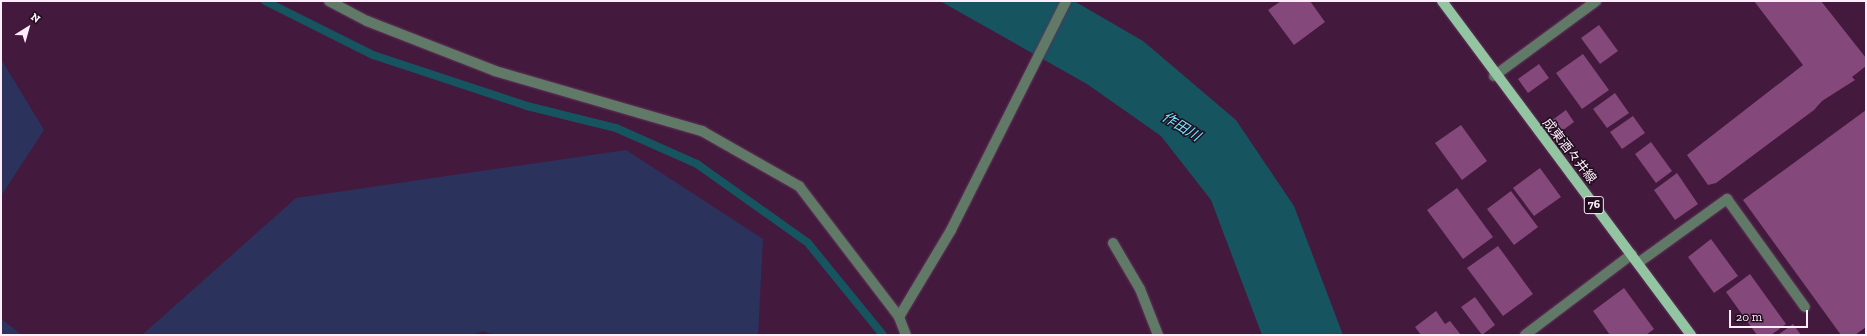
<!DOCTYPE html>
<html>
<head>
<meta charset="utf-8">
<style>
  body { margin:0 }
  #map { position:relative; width:1867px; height:336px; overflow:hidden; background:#44193e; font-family:"Zilla Slab","Noto Sans JP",serif }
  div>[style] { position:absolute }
  .green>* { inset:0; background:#2b335c }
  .water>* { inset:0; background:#165460 }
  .stream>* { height:8px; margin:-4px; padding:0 4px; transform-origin:4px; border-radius:4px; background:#165460 }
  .building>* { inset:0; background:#84487a }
  .roads { filter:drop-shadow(0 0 1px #5e3758) drop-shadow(0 0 1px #5e3758) }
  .minor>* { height:10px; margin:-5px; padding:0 5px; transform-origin:5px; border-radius:5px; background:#617967 }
  .major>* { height:10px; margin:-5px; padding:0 5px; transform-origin:5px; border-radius:5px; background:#94c5a2 }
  span { translate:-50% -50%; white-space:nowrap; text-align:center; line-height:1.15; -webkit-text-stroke:3px #200d1d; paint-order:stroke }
  .shield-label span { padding:1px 3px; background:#200d1d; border:1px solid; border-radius:3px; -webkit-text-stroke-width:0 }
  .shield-label { font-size:12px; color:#fdecfa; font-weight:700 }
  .street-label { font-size:13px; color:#fdecfa }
  .water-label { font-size:14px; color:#72e5fd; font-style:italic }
  .frame { position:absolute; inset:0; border:2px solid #fdecfa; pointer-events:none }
  .north { position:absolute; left:8px; top:8px; width:40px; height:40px; -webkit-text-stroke:3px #200d1d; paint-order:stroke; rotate:37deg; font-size:11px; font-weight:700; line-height:16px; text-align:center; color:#fdecfa }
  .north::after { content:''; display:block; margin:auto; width:14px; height:18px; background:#fdecfa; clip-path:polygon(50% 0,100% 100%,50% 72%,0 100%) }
  .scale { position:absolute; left:1729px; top:310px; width:79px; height:18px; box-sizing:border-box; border:2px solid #fdecfa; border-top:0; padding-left:5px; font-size:12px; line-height:14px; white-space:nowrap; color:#fdecfa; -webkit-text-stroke:3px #200d1d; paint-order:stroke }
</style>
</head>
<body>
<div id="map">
  <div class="green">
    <i style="clip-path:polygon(1px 59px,44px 130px,1px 196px)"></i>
    <i style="clip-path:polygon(626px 150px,763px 239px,758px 335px,494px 335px,483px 331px,473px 335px,142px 335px,296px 198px)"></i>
    <i style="clip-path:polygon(1px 319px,22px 335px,1px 335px)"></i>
  </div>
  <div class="water">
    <i style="clip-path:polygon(940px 1px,1074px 1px,1143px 41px,1236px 120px,1294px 206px,1343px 335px,1262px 335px,1211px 200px,1161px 136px,1087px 84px)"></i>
  </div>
  <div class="stream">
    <i style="left:265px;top:1px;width:121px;rotate:26.6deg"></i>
    <i style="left:373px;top:55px;width:162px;rotate:18.3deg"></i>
    <i style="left:527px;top:106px;width:92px;rotate:13.9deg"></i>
    <i style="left:616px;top:128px;width:89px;rotate:24deg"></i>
    <i style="left:697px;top:164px;width:136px;rotate:35.4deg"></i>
    <i style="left:808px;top:243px;width:119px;rotate:50.8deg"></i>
  </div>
  <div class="building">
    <i style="clip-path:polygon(1281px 1px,1310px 1px,1325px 22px,1294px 45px,1268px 10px)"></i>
    <i style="clip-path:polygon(1754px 1px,1821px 1px,1866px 58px,1866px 66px,1852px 77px,1855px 80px,1822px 101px,1814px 110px,1716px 183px,1708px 185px,1687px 155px,1803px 65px)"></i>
    <i style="clip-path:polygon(1599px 25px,1618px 51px,1600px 64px,1581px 38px)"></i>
    <i style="clip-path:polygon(1583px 54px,1609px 90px,1582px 109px,1556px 73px)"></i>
    <i style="clip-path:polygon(1539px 64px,1549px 78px,1528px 93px,1518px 79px)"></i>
    <i style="clip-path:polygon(1615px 93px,1629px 113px,1607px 128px,1593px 109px)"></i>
    <i style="clip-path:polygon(1566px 110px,1574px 122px,1559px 133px,1551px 121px)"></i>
    <i style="clip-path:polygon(1866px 110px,1866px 327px,1855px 335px,1841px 335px,1743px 200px)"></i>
    <i style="clip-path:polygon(1633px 116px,1645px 133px,1622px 149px,1610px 132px)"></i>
    <i style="clip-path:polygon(1461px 125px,1487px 161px,1462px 180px,1435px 143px)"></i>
    <i style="clip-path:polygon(1651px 142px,1672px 171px,1656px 183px,1635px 154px)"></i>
    <i style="clip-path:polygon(1540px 168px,1561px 197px,1534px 216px,1513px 188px)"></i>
    <i style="clip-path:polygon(1677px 173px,1698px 204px,1675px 220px,1654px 190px)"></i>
    <i style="clip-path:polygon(1457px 188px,1493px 237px,1463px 259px,1427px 210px)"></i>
    <i style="clip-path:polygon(1511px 191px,1538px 227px,1514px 245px,1487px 209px)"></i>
    <i style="clip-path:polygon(1711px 239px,1738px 276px,1714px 293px,1688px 257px)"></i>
    <i style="clip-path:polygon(1498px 246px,1533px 294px,1503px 316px,1467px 268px)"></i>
    <i style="clip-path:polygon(1750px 274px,1786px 324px,1771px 335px,1757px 335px,1726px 292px)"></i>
    <i style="clip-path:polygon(1624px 288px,1654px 329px,1646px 335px,1610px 335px,1593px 311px)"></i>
    <i style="clip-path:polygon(1475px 297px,1495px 325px,1482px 335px,1461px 307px)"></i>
    <i style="clip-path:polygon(1436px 311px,1445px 324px,1450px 321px,1461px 335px,1421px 335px,1415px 327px)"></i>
    <i style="clip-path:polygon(1793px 324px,1801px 335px,1778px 335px)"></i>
  </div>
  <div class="roads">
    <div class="minor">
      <i style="left:329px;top:1px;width:43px;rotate:27.8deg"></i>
      <i style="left:367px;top:21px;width:137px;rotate:21.3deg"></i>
      <i style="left:495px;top:71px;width:216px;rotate:16.2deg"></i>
      <i style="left:702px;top:131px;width:112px;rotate:29.6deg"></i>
      <i style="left:799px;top:186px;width:165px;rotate:52.6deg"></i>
      <i style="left:899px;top:317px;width:19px;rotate:69deg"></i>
      <i style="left:1494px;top:76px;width:127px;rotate:-36.3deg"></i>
      <i style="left:1113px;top:243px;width:53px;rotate:59.6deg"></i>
      <i style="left:1140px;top:289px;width:49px;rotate:68.6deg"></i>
      <i style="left:1638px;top:263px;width:110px;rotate:-35.7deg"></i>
      <i style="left:1727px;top:199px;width:133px;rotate:54.2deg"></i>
      <i style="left:899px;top:317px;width:101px;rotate:-59.1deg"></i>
      <i style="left:951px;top:230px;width:256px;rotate:-63.3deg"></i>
      <i style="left:1525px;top:335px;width:134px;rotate:-37.1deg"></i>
    </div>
    <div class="major">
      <i style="left:1442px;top:1px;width:417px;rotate:53.3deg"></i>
    </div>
  </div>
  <div class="shield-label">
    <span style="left:1594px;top:205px">76</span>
  </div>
  <div class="street-label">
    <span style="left:1569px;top:151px;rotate:52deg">成東酒々井線</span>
  </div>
  <div class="water-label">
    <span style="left:1181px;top:127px;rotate:32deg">作田川</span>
  </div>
  <div class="frame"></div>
  <div class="north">N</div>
  <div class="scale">20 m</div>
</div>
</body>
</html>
